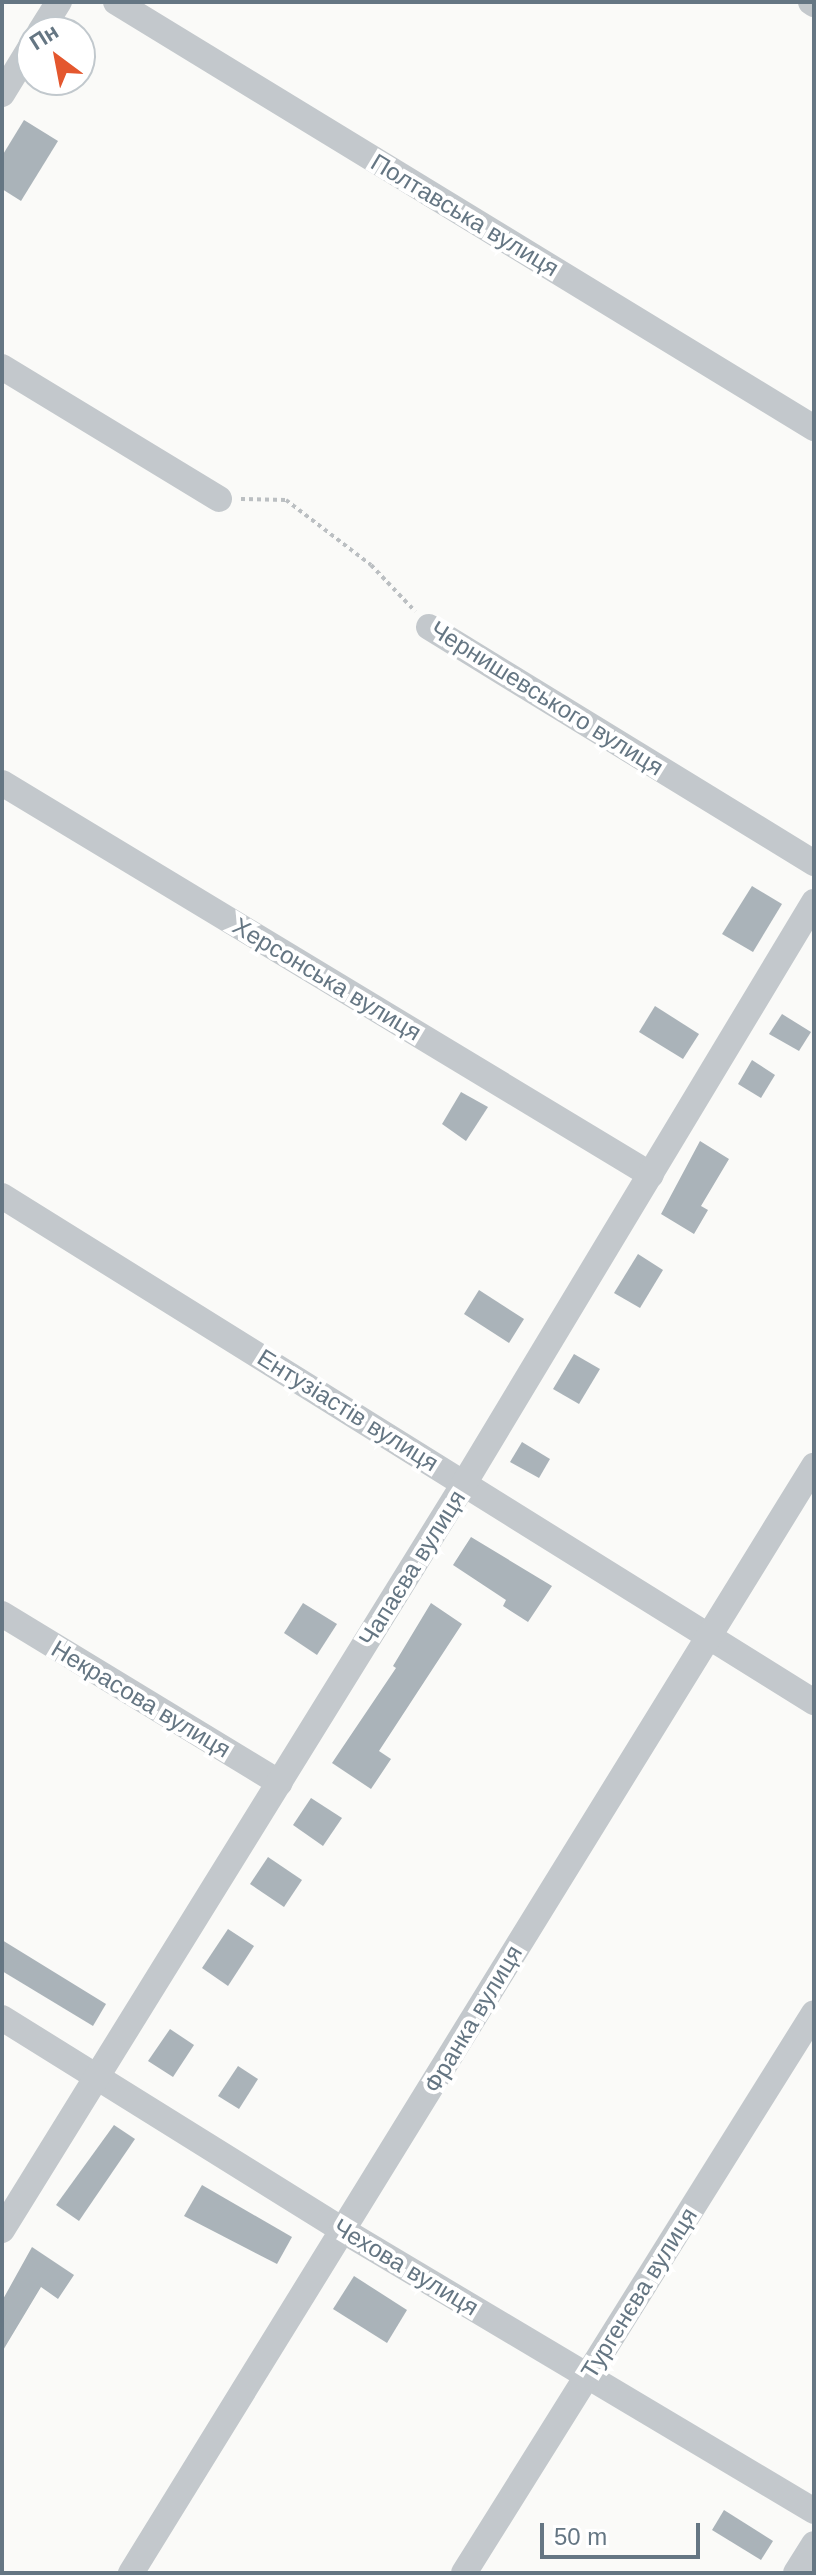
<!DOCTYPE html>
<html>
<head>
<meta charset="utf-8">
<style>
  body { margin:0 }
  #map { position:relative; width:816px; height:2575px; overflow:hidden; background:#fafaf8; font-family:Helvetica,sans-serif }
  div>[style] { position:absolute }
  .building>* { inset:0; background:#aab3b9 }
  .path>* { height:4px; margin-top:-2px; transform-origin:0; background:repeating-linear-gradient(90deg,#bbbfc2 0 4px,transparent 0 8px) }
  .minor>* { height:26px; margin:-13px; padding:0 13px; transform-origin:13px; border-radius:13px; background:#c3c8cc }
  span { translate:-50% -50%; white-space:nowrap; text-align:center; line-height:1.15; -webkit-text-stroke:8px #fff; paint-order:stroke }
  .street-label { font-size:24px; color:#657683 }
  .frame { position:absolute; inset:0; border:4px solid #657683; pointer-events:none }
  .north { position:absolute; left:16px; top:16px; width:80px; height:80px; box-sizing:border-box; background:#fff; border:2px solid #c1c8cd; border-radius:50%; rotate:328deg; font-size:22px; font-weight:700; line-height:32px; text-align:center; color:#657683 }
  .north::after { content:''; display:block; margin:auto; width:28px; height:36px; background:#e4572e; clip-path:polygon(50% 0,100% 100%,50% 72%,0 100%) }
  .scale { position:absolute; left:540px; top:2523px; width:160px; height:36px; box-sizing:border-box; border:4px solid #657683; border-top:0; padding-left:10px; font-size:24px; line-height:28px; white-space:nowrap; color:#657683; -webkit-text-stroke:6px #fff; paint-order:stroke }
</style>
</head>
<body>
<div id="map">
  <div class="building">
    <i style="clip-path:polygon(24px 120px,58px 141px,21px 201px,2px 189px,2px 156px)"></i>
    <i style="clip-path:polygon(752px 886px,782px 904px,753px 952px,722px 934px)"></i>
    <i style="clip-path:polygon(655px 1006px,699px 1034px,683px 1059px,639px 1032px)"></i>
    <i style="clip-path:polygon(782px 1014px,811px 1032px,799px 1051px,769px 1034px)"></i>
    <i style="clip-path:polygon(752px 1060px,775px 1075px,761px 1098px,738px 1084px)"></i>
    <i style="clip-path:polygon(461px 1092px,488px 1107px,466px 1141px,442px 1124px)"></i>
    <i style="clip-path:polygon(700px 1141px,729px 1159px,701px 1206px,708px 1210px,694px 1234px,661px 1214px)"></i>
    <i style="clip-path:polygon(638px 1254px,663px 1270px,640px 1308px,614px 1293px)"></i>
    <i style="clip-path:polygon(479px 1290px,524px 1319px,509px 1343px,464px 1314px)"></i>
    <i style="clip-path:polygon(574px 1354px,600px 1369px,579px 1404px,553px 1389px)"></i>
    <i style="clip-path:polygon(522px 1442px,550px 1459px,539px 1478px,510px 1462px)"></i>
    <i style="clip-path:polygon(471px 1537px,552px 1586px,528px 1622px,503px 1606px,506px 1600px,453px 1565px)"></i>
    <i style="clip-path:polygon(303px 1603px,337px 1624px,317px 1655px,284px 1633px)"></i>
    <i style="clip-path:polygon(431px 1603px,462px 1624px,379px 1751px,391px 1759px,371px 1789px,332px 1763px,396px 1668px,393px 1666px)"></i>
    <i style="clip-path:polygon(311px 1798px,342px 1818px,323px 1846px,293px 1825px)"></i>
    <i style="clip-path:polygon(268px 1857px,302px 1880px,284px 1907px,250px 1884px)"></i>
    <i style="clip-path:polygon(228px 1929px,254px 1946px,228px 1986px,202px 1968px)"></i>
    <i style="clip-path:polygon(2px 1940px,106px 2004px,93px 2026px,2px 1971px)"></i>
    <i style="clip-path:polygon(170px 2029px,194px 2045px,173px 2077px,148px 2061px)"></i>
    <i style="clip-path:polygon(238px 2066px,258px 2079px,239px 2109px,218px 2096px)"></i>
    <i style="clip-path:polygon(114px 2125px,135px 2139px,79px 2221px,56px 2205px)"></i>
    <i style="clip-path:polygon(202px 2185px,292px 2237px,277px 2264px,184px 2216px)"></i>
    <i style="clip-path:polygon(32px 2247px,74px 2275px,58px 2299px,41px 2287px,2px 2352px,2px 2301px)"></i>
    <i style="clip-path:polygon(354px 2276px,407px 2310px,387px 2343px,333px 2309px)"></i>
    <i style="clip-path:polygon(724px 2510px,773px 2541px,761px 2560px,712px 2530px)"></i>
  </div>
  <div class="path">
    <i style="left:241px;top:499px;width:45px;rotate:1.3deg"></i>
    <i style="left:286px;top:500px;width:107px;rotate:37.4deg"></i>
    <i style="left:371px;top:565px;width:64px;rotate:46.3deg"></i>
  </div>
  <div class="minor">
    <i style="left:116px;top:2px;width:818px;rotate:31.4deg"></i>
    <i style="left:811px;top:2px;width:4px;rotate:34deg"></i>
    <i style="left:40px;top:32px;width:36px;rotate:-58deg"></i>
    <i style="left:2px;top:94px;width:57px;rotate:-58.5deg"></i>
    <i style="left:2px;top:367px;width:254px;rotate:31.3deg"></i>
    <i style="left:429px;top:627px;width:452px;rotate:31.5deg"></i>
    <i style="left:2px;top:783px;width:758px;rotate:31.13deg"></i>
    <i style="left:2px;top:1196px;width:957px;rotate:31.93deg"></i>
    <i style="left:2px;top:1614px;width:325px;rotate:31.3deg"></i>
    <i style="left:2px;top:2018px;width:403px;rotate:31.9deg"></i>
    <i style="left:344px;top:2231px;width:547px;rotate:30.78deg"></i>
    <i style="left:2px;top:2230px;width:880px;rotate:-58.24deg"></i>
    <i style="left:465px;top:1482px;width:677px;rotate:-58.96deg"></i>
    <i style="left:131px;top:2573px;width:1301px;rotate:-58.33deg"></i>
    <i style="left:464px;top:2573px;width:660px;rotate:-57.99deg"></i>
    <i style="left:796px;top:2573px;width:34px;rotate:-58deg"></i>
  </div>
  <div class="street-label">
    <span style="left:465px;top:215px;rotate:31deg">Полтавська вулиця</span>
    <span style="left:547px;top:698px;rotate:32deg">Чернишевського вулиця</span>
    <span style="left:327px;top:979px;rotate:31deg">Херсонська вулиця</span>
    <span style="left:348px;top:1410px;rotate:32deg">Ентузіастів вулиця</span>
    <span style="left:412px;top:1568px;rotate:-58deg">Чапаєва вулиця</span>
    <span style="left:141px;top:1699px;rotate:31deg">Некрасова вулиця</span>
    <span style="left:473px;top:2019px;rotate:-59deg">Франка вулиця</span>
    <span style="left:406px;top:2267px;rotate:31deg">Чехова вулиця</span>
    <span style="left:639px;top:2293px;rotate:-58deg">Тургенєва вулиця</span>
  </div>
  <div class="frame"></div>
  <div class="north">Пн</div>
  <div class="scale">50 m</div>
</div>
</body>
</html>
